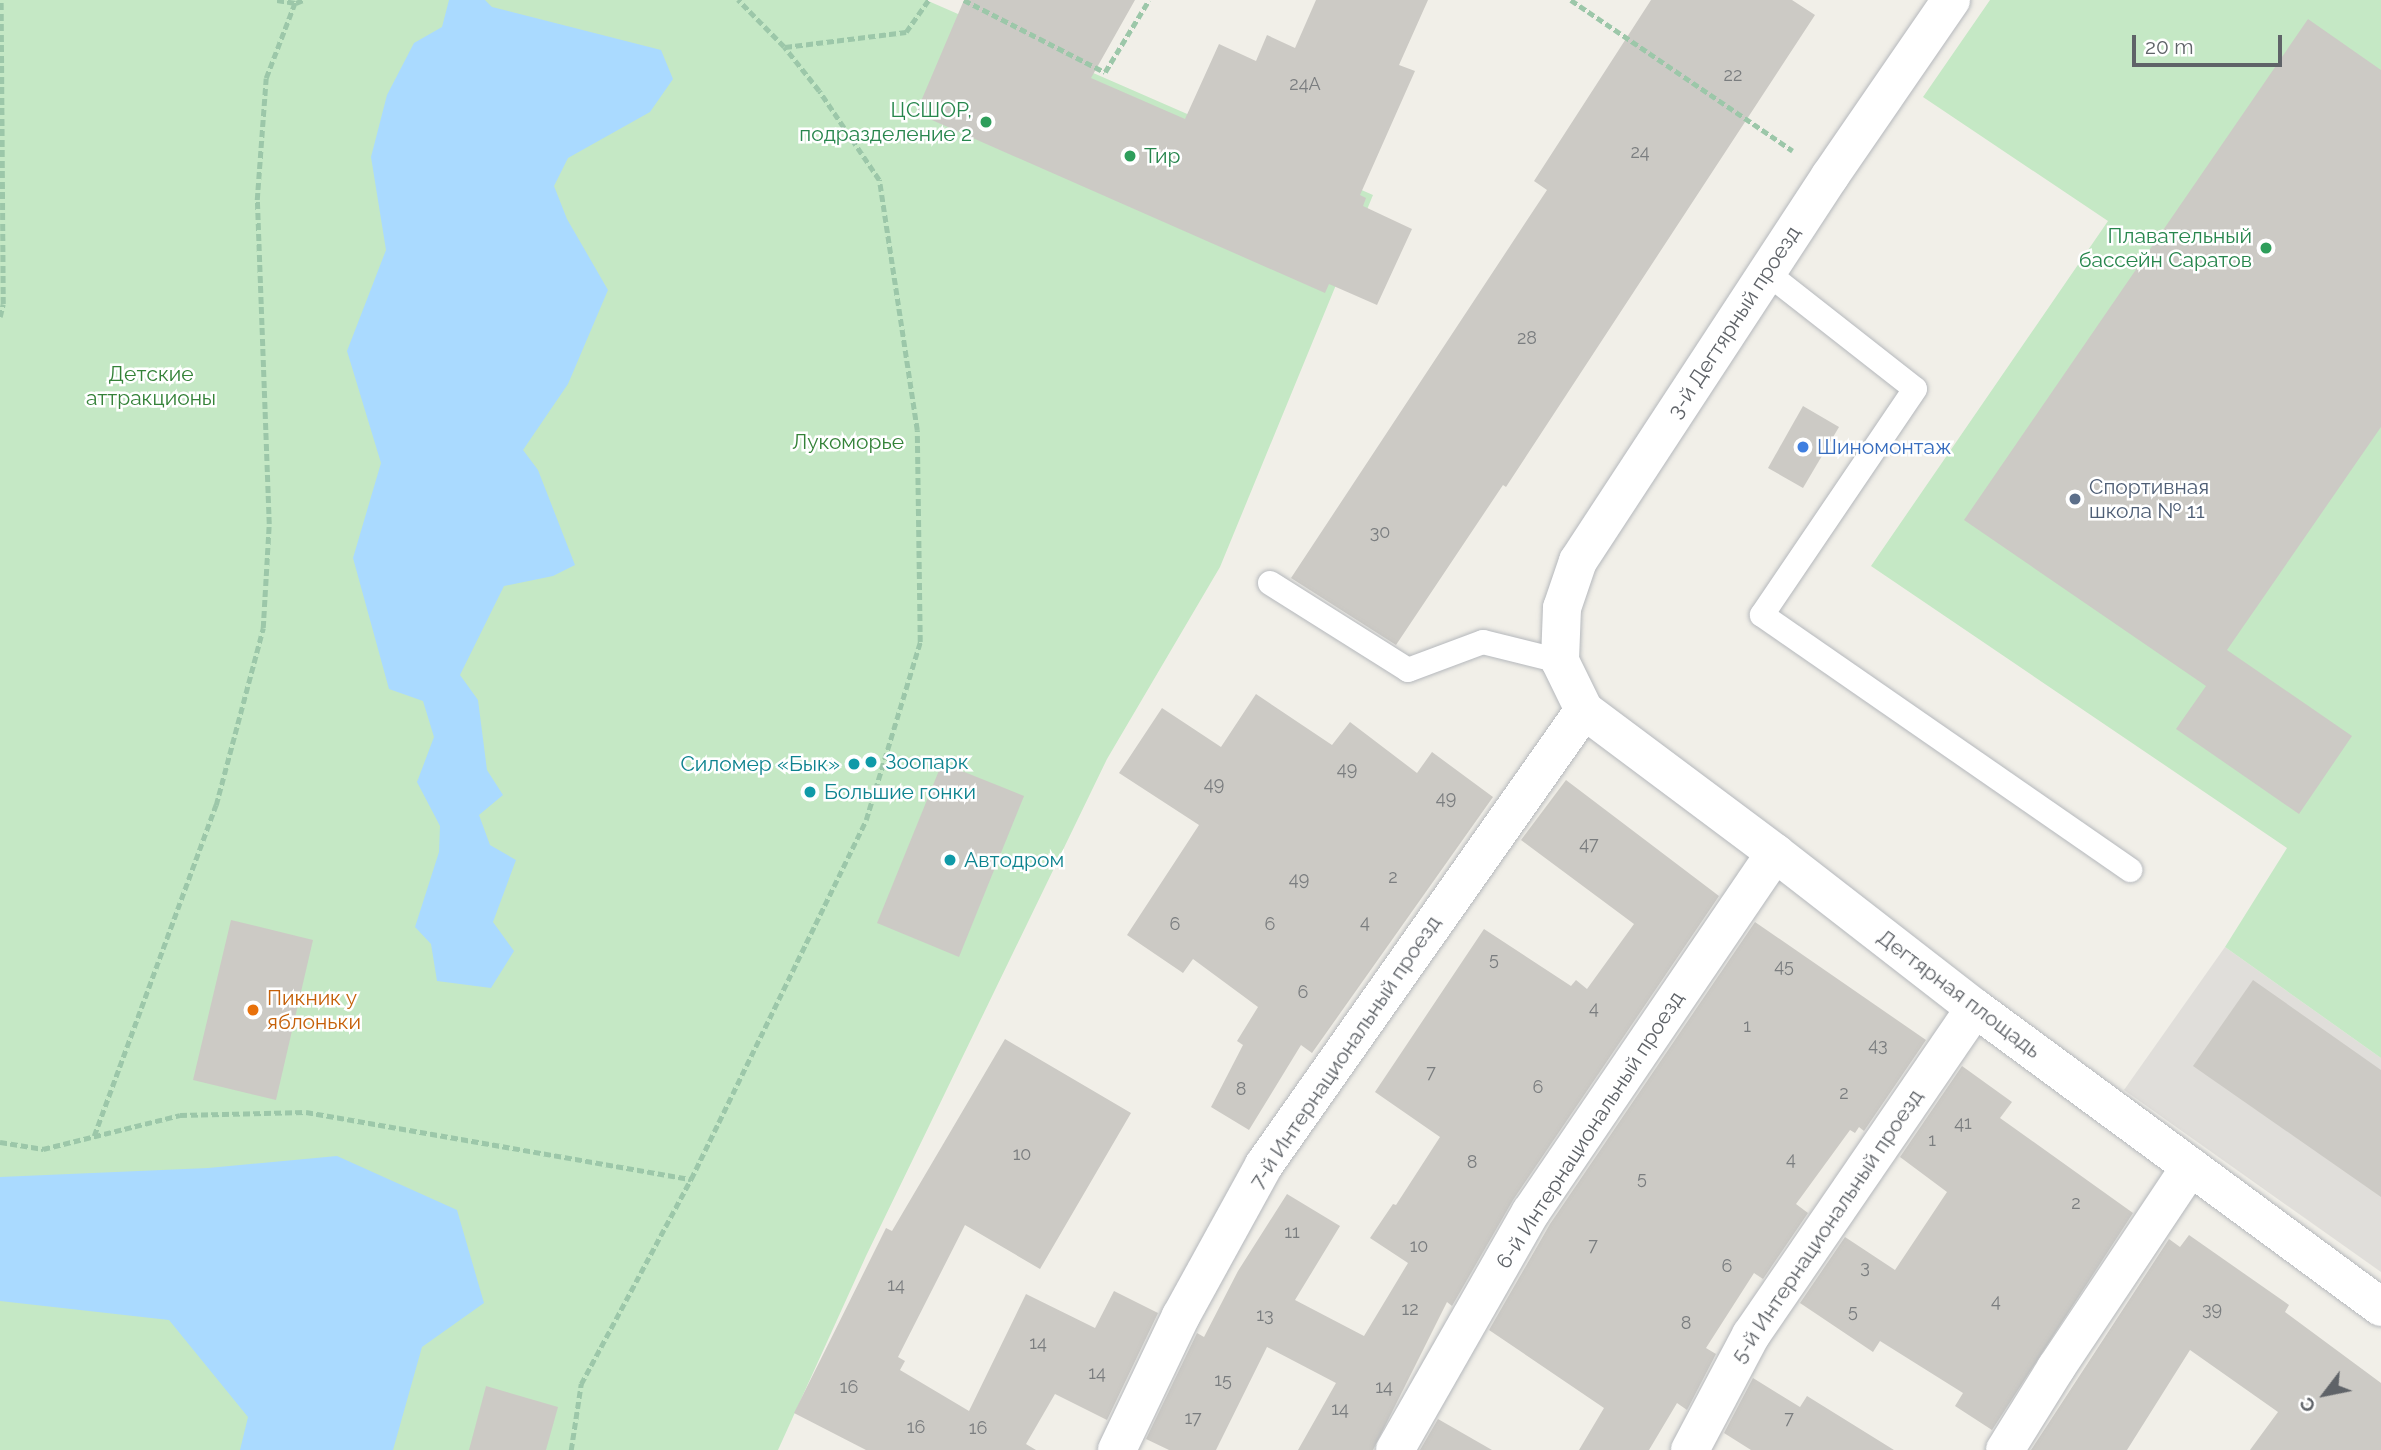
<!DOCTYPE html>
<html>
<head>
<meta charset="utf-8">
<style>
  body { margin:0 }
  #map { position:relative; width:2381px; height:1450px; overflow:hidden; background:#f1efe8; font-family:Raleway,sans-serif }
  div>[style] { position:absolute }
  .industrial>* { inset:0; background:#e0deda }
  .green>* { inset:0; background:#c5e8c5 }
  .water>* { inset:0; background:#aadaff }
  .building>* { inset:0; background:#cccac5 }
  .path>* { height:4.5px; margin-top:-2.25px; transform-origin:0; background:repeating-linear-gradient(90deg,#9cc7a9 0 7px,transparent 0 10.5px) }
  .roads { filter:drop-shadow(0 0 2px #b5b8bc) drop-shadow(0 0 2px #b5b8bc) }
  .lane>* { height:24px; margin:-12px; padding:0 12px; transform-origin:12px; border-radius:12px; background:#fff }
  .street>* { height:38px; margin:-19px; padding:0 19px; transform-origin:19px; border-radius:19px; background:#fff }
  .dots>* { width:19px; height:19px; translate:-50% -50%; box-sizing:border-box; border:4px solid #fff; border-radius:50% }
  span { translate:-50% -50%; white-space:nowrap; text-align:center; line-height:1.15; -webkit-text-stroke:5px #fff; paint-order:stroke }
  .number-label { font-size:18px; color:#7a7d7f }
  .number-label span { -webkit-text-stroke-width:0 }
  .leisure-label { font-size:21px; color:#27864d }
  .right { translate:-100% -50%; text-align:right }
  .left { translate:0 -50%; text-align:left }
  .street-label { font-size:21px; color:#5f6368 }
  .park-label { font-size:21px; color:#348238 }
  .shop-label { font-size:21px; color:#366cbe }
  .service-label { font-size:21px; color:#4e5e75 }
  .culture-label { font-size:21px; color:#0d838f }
  .food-label { font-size:21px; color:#c56008 }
  .north { position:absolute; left:2290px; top:1359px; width:70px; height:70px; -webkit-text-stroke:5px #fff; paint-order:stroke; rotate:238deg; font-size:19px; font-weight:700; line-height:28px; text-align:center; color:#5f6368 }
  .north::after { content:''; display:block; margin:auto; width:24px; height:32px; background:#5f6368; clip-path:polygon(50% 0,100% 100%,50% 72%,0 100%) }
  .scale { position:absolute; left:2132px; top:35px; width:150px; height:32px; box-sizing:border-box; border:4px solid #5f6368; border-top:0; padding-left:9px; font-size:21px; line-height:24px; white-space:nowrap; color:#5f6368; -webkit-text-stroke:5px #fff; paint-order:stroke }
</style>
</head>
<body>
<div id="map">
  <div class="industrial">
    <i style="clip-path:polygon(2225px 947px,2381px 1058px,2381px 1272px,2124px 1090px)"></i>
  </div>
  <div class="green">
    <i style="clip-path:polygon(0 0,926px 0,1373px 195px,1220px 567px,1107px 759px,866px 1256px,778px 1450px,0 1450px)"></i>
    <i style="clip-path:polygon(1990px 0,2381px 0,2381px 1058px,2225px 947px,2287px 848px,1871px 566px,2108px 221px,1923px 97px)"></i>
  </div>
  <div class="water">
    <i style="clip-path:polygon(449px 0,485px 0,492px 7px,661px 50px,673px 79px,650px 112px,568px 158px,554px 186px,567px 219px,608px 290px,568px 384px,523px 450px,538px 470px,575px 565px,553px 576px,504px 586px,460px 675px,478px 700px,487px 770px,503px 795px,479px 815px,490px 845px,516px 860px,493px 922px,514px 951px,491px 988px,437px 981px,431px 944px,415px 927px,439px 852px,440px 826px,417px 782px,434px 737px,423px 701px,389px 689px,353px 558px,381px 463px,347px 351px,386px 250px,371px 157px,387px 95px,414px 43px,442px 27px)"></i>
    <i style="clip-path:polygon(337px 1156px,457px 1210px,484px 1303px,422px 1347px,393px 1450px,240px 1450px,248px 1417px,169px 1320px,0 1301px,0 1177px,208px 1168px)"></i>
  </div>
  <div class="building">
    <i style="clip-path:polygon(964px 0,1135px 0,1091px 78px,1185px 119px,1219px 44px,1256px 61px,1267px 35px,1295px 48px,1316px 0,1428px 0,1399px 65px,1415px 71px,1360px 195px,1366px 198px,1363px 206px,1412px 229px,1377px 305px,1329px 284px,1325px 293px,916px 113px)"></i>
    <i style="clip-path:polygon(1651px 0,1792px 0,1815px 15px,1506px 487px,1503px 485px,1396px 645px,1291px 578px,1547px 190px,1534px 181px)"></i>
    <i style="clip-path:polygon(2308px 19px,2381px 70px,2381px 427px,2227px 650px,2352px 736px,2299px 814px,2176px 729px,2206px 686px,1964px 520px)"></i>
    <i style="clip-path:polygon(1803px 406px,1839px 427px,1803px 488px,1768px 468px)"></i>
    <i style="clip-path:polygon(1256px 694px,1332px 745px,1350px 722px,1417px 773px,1432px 752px,1493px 797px,1312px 1053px,1301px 1045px,1249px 1130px,1211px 1107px,1243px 1045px,1237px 1041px,1258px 1007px,1193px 959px,1183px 973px,1127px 935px,1199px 825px,1119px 773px,1162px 708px,1221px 747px)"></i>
    <i style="clip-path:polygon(942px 763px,1024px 796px,959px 957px,877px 923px)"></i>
    <i style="clip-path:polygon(1566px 780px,1719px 896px,1513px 1200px,1452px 1306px,1447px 1302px,1373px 1450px,1298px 1450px,1336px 1383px,1267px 1347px,1216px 1450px,1169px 1450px,1146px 1439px,1197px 1333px,1204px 1337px,1238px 1271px,1287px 1194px,1340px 1226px,1295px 1300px,1364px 1336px,1408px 1263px,1370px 1238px,1393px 1204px,1396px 1205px,1440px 1137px,1375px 1092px,1484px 929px,1571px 986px,1576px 980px,1587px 989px,1634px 924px,1521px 840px)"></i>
    <i style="clip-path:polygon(231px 920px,313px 940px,276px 1100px,193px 1080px)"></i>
    <i style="clip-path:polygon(1755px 922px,1926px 1040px,1864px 1131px,1859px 1127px,1855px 1133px,1850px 1130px,1796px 1204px,1808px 1213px,1763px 1279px,1754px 1273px,1706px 1348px,1716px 1354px,1687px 1410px,1677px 1403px,1649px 1450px,1579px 1450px,1604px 1408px,1489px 1330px,1550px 1224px)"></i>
    <i style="clip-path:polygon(2253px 980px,2381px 1070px,2381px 1197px,2193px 1066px)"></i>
    <i style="clip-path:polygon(1005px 1039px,1131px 1113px,1040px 1269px,965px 1225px,898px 1357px,905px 1361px,900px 1370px,969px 1411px,1026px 1294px,1095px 1328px,1114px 1291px,1158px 1313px,1107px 1420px,1055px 1394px,1026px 1444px,1036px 1450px,866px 1450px,794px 1413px,886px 1228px,892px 1231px)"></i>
    <i style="clip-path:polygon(1962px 1066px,2012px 1102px,2000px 1118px,2133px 1213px,1992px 1430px,1955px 1406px,1963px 1393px,1880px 1341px,1873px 1352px,1800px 1303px,1845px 1237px,1895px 1270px,1947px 1192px,1900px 1157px)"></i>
    <i style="clip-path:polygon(2189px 1235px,2289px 1305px,2285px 1312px,2381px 1383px,2381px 1450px,2250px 1450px,2278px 1412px,2190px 1350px,2127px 1450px,2031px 1450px,2169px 1239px,2180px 1247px)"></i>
    <i style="clip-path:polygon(1753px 1378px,1800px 1407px,1807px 1396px,1894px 1450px,1751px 1450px,1724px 1433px)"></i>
    <i style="clip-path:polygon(486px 1386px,558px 1407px,546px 1450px,469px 1450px)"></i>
    <i style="clip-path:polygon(1438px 1419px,1492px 1450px,1420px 1450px)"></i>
  </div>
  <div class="path">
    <i style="left:277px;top:0;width:19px;rotate:9deg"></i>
    <i style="left:296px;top:3px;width:8px;rotate:-23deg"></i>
    <i style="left:964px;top:0;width:158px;rotate:27.1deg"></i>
    <i style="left:1105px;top:72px;width:84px;rotate:-58.6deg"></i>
    <i style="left:1571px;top:0;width:268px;rotate:34.2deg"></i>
    <i style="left:785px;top:47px;width:122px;rotate:-7.1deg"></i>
    <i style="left:906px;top:32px;width:39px;rotate:-55deg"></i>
    <i style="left:0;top:317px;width:13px;rotate:-77deg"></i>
    <i style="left:3px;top:304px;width:304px;rotate:-90.4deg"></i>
    <i style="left:94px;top:1136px;width:353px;rotate:-69.8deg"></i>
    <i style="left:216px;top:805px;width:183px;rotate:-75.1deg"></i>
    <i style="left:263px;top:628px;width:104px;rotate:-86.7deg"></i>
    <i style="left:269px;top:524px;width:324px;rotate:-92.1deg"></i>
    <i style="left:257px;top:200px;width:122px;rotate:-85.8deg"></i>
    <i style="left:266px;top:78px;width:84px;rotate:-69deg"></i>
    <i style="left:0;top:1142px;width:44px;rotate:9.2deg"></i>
    <i style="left:43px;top:1149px;width:141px;rotate:-13.9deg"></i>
    <i style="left:180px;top:1115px;width:126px;rotate:-1.4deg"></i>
    <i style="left:306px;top:1112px;width:391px;rotate:9.9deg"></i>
    <i style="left:571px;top:1450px;width:67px;rotate:-81.4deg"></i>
    <i style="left:581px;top:1384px;width:233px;rotate:-61.8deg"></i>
    <i style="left:691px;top:1179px;width:399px;rotate:-64deg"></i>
    <i style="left:866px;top:820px;width:186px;rotate:-73.1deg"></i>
    <i style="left:920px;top:642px;width:212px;rotate:-90.8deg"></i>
    <i style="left:917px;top:430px;width:253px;rotate:-98.6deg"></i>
    <i style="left:879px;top:180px;width:107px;rotate:-124deg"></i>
    <i style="left:819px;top:91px;width:56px;rotate:-128.5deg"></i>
    <i style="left:784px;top:47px;width:66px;rotate:-134.4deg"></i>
  </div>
  <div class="roads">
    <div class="lane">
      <i style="left:1766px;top:272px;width:189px;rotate:38.1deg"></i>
      <i style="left:1915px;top:389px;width:273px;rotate:124.1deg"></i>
      <i style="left:1762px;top:615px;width:448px;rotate:34.7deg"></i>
      <i style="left:1270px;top:583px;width:163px;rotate:32.2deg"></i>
      <i style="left:1408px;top:670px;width:80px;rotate:-20.5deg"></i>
      <i style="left:1483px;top:642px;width:79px;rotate:13.9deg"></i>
    </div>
    <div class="street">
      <i style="left:1951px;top:0;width:214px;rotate:124.5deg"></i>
      <i style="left:1830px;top:176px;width:460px;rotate:123.2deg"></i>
      <i style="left:1578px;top:561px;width:50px;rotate:108.8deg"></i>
      <i style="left:1562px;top:608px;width:53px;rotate:92.2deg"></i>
      <i style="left:1560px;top:661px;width:55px;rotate:63.9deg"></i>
      <i style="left:1584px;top:710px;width:239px;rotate:36.8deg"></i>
      <i style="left:1775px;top:853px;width:253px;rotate:37.8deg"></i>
      <i style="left:1975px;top:1008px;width:504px;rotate:36.37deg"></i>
      <i style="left:1117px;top:1450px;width:148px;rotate:-64.5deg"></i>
      <i style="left:1181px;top:1316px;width:172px;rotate:-61.2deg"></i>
      <i style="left:1264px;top:1165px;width:556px;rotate:-54.88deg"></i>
      <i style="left:1395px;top:1450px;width:274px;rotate:-60.3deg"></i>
      <i style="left:1531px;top:1212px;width:434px;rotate:-55.8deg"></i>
      <i style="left:1690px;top:1450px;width:130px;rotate:-62.1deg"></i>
      <i style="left:1751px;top:1335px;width:396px;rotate:-55.6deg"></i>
      <i style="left:2005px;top:1450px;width:97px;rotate:-58.1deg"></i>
      <i style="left:2056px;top:1368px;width:242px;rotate:-56.3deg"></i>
    </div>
  </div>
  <div class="dots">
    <i style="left:986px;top:122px;background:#2e9e5b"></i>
    <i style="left:1130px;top:156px;background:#2e9e5b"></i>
    <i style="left:2266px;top:248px;background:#2e9e5b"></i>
    <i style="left:1803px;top:447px;background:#3f7fe0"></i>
    <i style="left:2075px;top:499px;background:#5c6f8a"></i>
    <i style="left:871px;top:762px;background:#0f9aa8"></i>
    <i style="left:854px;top:764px;background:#0f9aa8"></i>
    <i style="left:810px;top:792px;background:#0f9aa8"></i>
    <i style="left:950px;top:860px;background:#0f9aa8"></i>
    <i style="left:253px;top:1010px;background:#e8710a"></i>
  </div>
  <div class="number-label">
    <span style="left:1733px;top:75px">22</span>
    <span style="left:1305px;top:84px">24А</span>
    <span style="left:1640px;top:152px">24</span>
    <span style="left:1527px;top:338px">28</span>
    <span style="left:1380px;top:532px">30</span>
    <span style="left:1347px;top:769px">49</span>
    <span style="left:1214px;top:784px">49</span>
    <span style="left:1446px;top:798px">49</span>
    <span style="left:1589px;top:844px">47</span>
    <span style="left:1393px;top:877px">2</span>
    <span style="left:1299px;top:879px">49</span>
    <span style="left:1365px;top:922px">4</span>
    <span style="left:1175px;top:924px">6</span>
    <span style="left:1270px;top:924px">6</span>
    <span style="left:1494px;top:959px">5</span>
    <span style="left:1784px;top:966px">45</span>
    <span style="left:1303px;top:992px">6</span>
    <span style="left:1594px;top:1008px">4</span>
    <span style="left:1747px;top:1026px">1</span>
    <span style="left:1878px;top:1045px">43</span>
    <span style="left:1431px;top:1072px">7</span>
    <span style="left:1538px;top:1087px">6</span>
    <span style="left:1241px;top:1089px">8</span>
    <span style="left:1844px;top:1093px">2</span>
    <span style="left:1963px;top:1123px">41</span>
    <span style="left:1932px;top:1140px">1</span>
    <span style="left:1022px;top:1154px">10</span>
    <span style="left:1791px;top:1159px">4</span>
    <span style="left:1472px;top:1162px">8</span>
    <span style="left:1642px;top:1178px">5</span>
    <span style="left:2076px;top:1203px">2</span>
    <span style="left:1292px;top:1232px">11</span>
    <span style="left:1593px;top:1245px">7</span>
    <span style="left:1419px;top:1246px">10</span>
    <span style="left:1727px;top:1266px">6</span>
    <span style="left:1865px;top:1267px">3</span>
    <span style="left:896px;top:1285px">14</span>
    <span style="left:1996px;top:1301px">4</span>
    <span style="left:1410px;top:1309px">12</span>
    <span style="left:2212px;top:1309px">39</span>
    <span style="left:1853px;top:1311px">5</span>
    <span style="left:1265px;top:1315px">13</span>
    <span style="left:1686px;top:1323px">8</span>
    <span style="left:1038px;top:1343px">14</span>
    <span style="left:1097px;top:1373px">14</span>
    <span style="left:1223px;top:1380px">15</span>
    <span style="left:849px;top:1387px">16</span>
    <span style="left:1384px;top:1387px">14</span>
    <span style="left:1340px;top:1409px">14</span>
    <span style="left:1193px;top:1418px">17</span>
    <span style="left:1789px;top:1418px">7</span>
    <span style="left:916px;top:1427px">16</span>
    <span style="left:978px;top:1428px">16</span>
  </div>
  <div class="leisure-label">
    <span class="right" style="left:972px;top:122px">ЦСШОР,<br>подразделение 2</span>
    <span class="left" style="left:1144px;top:156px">Тир</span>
    <span class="right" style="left:2252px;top:248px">Плавательный<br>бассейн Саратов</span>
  </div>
  <div class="street-label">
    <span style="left:1734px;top:322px;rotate:-57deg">3-й Дегтярный проезд</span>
    <span style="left:1959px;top:994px;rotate:37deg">Дегтярная площадь</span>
    <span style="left:1345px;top:1052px;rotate:-56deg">7-й Интернациональный проезд</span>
    <span style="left:1590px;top:1130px;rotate:-57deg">6-й Интернациональный проезд</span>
    <span style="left:1827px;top:1226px;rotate:-56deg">5-й Интернациональный проезд</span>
  </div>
  <div class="park-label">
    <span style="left:151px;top:386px">Детские<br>аттракционы</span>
    <span style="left:848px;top:442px">Лукоморье</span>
  </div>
  <div class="shop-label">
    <span class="left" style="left:1817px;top:447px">Шиномонтаж</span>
  </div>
  <div class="service-label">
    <span class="left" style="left:2089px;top:499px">Спортивная<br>школа № 11</span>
  </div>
  <div class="culture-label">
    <span class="left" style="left:885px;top:762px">Зоопарк</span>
    <span class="right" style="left:840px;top:764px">Силомер «Бык»</span>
    <span class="left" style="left:824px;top:792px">Большие гонки</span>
    <span class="left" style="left:964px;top:860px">Автодром</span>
  </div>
  <div class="food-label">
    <span class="left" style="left:267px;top:1010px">Пикник у<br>яблоньки</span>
  </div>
  <div class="north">С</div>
  <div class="scale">20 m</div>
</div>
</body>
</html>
